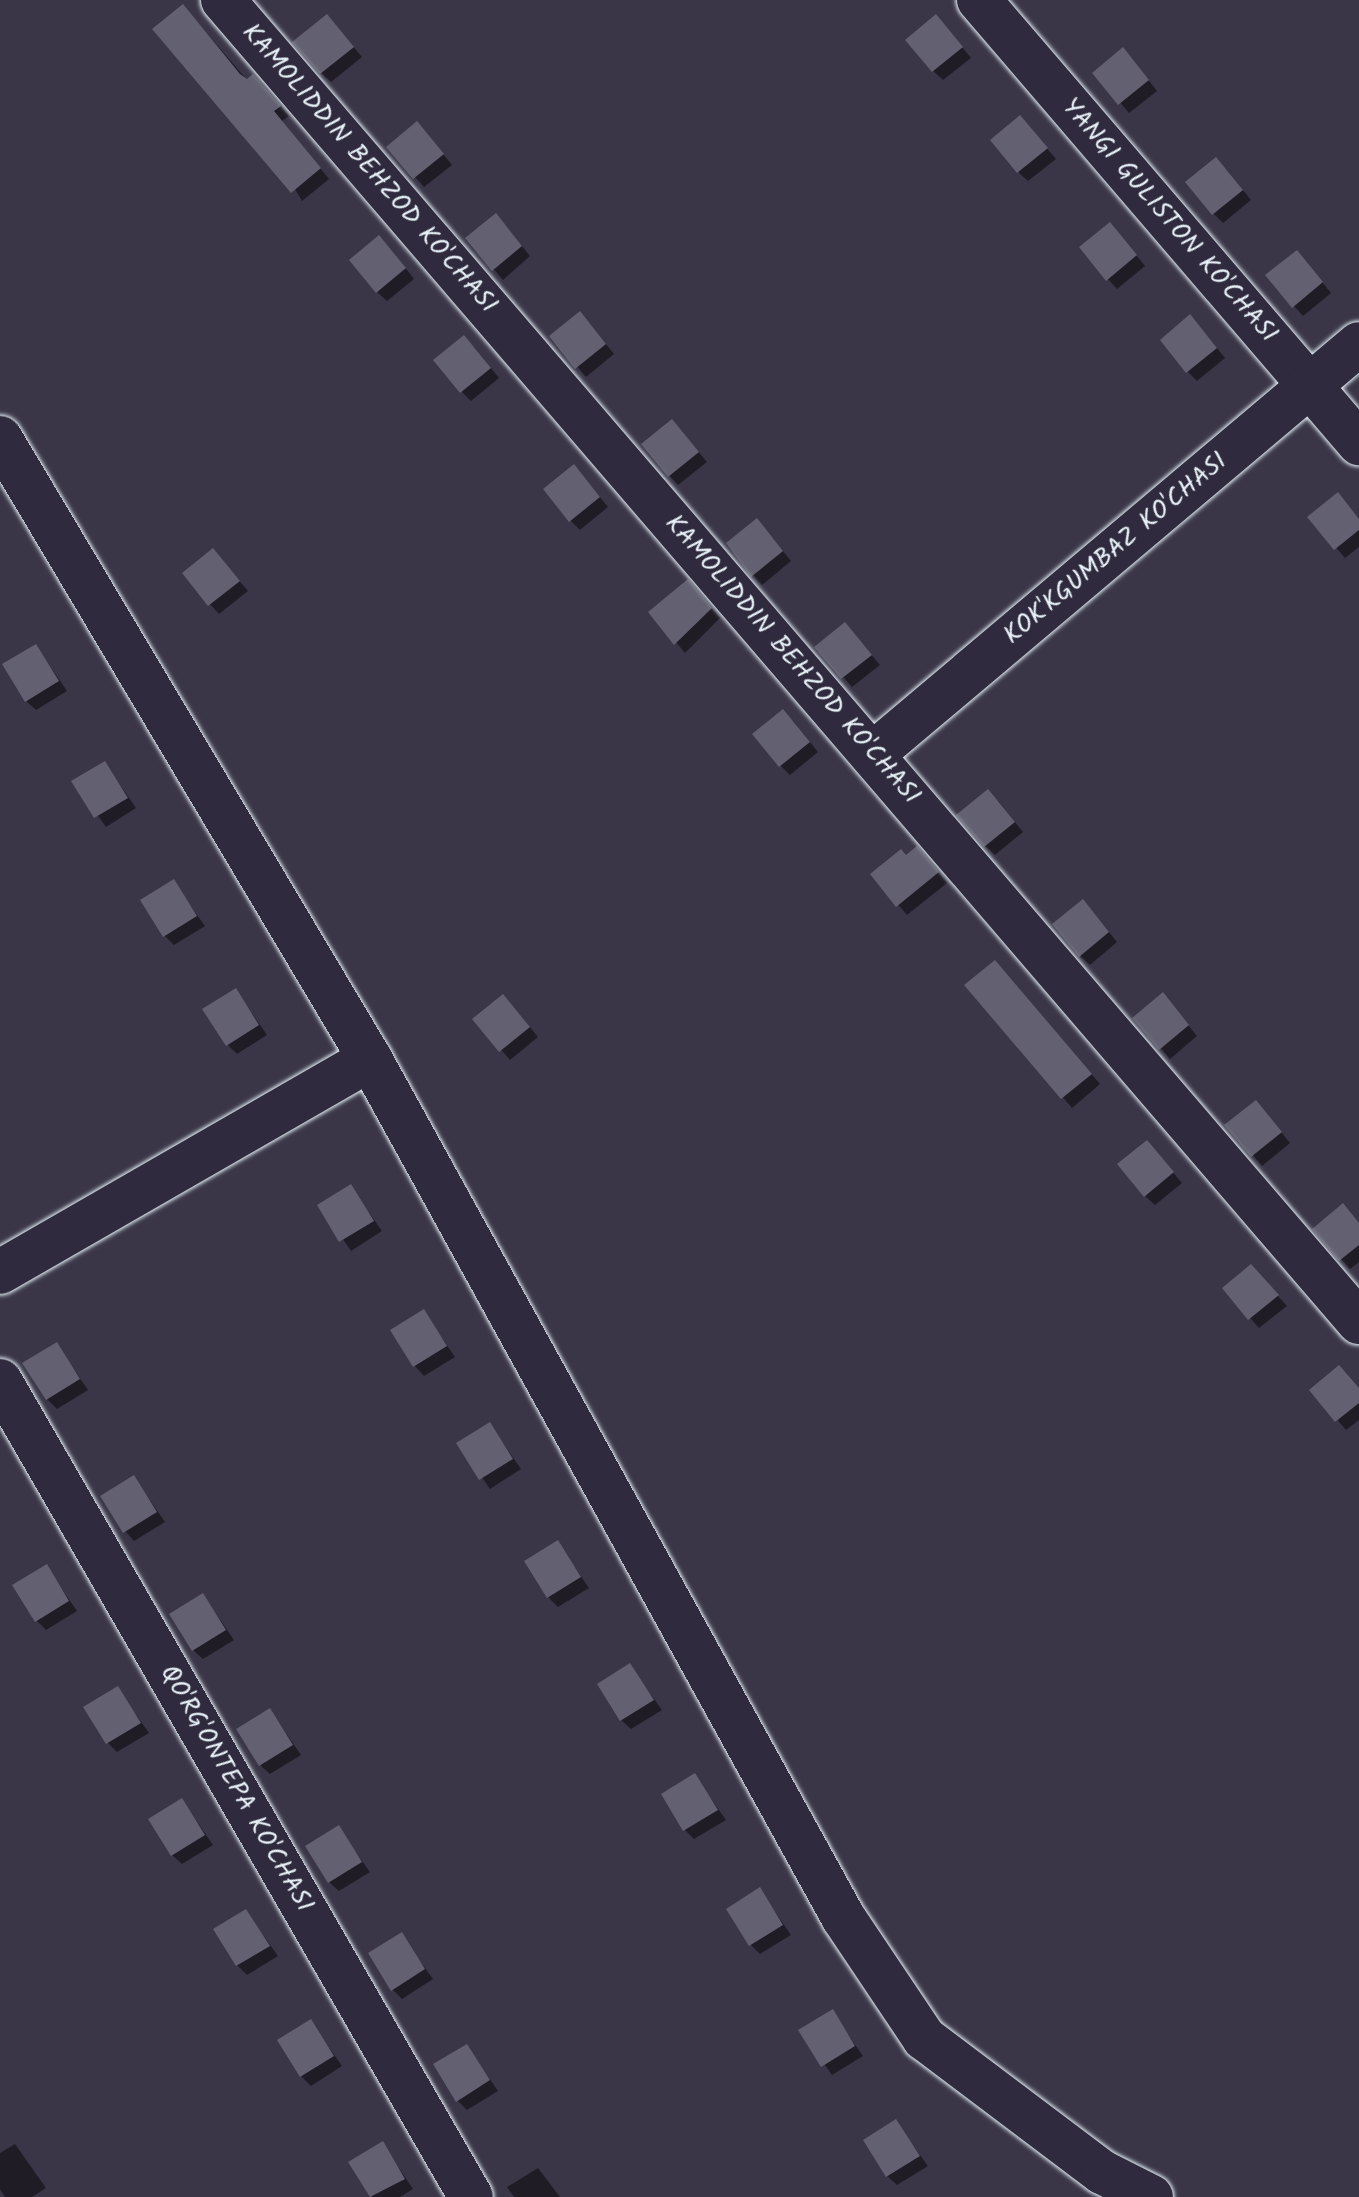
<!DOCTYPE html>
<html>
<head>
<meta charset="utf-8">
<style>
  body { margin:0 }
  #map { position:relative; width:1359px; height:2197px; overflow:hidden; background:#3a3648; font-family:Kalam,sans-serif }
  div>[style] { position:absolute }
  .shadow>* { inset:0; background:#0007 }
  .building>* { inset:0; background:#636171 }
  .roads { filter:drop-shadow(0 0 2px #e8f1f8) drop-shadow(0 0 2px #e8f1f8) }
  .street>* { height:44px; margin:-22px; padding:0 22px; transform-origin:22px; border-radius:22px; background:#2f2a3d }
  span { translate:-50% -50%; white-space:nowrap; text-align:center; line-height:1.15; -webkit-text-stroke:6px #2f2a3d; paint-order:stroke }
  .street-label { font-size:26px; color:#e8f1f8 }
</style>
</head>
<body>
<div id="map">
  <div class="shadow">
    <i style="clip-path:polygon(192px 16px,248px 81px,263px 86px,289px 116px,282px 121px,329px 179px,302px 201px)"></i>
    <i style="clip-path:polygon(336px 26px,362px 57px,331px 82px,321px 73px)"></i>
    <i style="clip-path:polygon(945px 26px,971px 58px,943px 80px,933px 71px)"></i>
    <i style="clip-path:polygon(1132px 59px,1157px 91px,1129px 113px,1095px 73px)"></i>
    <i style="clip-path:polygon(1030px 128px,1056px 159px,1028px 181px,1018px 172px)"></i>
    <i style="clip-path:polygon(426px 133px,452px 165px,424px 187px,389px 147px)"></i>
    <i style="clip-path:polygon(1226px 169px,1251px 200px,1223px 223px,1213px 213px)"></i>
    <i style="clip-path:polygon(505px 225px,530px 256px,503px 280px,468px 239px)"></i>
    <i style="clip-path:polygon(1120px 235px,1145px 266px,1117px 289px,1108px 279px)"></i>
    <i style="clip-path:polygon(389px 247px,414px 279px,387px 301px,377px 292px)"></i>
    <i style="clip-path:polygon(1306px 262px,1331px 293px,1303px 316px,1294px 306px)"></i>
    <i style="clip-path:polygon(589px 323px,614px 354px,586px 377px,551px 336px)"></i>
    <i style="clip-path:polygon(1200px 327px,1225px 358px,1197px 381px,1187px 371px)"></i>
    <i style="clip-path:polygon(474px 347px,499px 378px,471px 401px,462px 392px)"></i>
    <i style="clip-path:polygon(681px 431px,707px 462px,678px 485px,669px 475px)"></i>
    <i style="clip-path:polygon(583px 476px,608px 507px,580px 530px,571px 521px)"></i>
    <i style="clip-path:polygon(1310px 517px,1359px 519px,1359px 547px,1345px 558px)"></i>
    <i style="clip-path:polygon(766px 530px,791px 561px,762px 585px,753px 575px)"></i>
    <i style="clip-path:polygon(222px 560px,248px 591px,219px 614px,210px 604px)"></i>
    <i style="clip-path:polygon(697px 591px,720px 618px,685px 653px,651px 612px)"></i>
    <i style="clip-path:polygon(854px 634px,880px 665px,852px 687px,817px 647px)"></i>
    <i style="clip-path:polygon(36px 646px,67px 691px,36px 710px,26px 701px)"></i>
    <i style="clip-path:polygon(793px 721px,818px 752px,790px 775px,780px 765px)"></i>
    <i style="clip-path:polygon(105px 763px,136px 808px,106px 827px,74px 782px)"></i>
    <i style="clip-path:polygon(998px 801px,1023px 832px,995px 855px,985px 846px)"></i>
    <i style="clip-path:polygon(907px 857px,927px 858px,947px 883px,907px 915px,873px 875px)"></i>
    <i style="clip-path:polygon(173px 882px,205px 926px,174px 945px,165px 936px)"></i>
    <i style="clip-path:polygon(1092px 911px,1117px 942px,1090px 965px,1080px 956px)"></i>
    <i style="clip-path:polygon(1005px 972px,1100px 1084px,1072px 1108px,967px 985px)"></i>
    <i style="clip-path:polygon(236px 990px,267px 1035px,237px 1054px,227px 1044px)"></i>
    <i style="clip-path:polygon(1172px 1005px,1197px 1036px,1170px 1059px,1135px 1018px)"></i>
    <i style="clip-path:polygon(513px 1006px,538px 1037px,510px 1060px,475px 1019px)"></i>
    <i style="clip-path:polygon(1265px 1112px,1290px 1143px,1262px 1166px,1227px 1125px)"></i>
    <i style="clip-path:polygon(1156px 1152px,1182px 1183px,1155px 1205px,1145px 1196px)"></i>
    <i style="clip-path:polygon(350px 1186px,382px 1231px,351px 1251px,320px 1206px)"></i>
    <i style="clip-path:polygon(1359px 1223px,1359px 1262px,1350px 1269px,1341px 1259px)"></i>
    <i style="clip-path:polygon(1260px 1276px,1287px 1306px,1259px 1328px,1224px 1288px)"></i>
    <i style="clip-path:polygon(424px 1312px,455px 1357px,424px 1376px,415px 1366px)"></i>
    <i style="clip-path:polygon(57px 1345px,88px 1390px,57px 1409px,47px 1399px)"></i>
    <i style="clip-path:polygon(1359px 1389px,1359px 1420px,1346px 1430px,1312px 1390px)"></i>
    <i style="clip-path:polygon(490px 1425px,521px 1469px,490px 1489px,459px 1444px)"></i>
    <i style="clip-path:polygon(134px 1477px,165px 1522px,134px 1541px,125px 1531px)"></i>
    <i style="clip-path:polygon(558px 1543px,589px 1588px,558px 1607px,548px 1597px)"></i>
    <i style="clip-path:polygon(46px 1566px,77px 1611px,46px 1630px,37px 1621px)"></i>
    <i style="clip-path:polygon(203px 1595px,234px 1640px,203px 1659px,193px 1650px)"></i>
    <i style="clip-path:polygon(630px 1666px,662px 1710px,631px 1729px,621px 1720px)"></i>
    <i style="clip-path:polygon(117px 1688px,149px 1733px,117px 1752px,108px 1743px)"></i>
    <i style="clip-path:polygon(270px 1710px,301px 1755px,270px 1774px,260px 1765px)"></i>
    <i style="clip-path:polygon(694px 1775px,726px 1820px,694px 1839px,685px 1830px)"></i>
    <i style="clip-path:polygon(182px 1800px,213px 1845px,182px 1864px,172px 1855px)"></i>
    <i style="clip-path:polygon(338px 1828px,370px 1872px,339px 1891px,329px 1882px)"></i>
    <i style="clip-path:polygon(760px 1890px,791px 1935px,760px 1954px,751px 1945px)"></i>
    <i style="clip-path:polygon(246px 1911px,278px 1956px,247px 1975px,237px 1965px)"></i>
    <i style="clip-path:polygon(401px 1935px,433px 1979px,402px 1999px,392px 1989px)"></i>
    <i style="clip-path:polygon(832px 2012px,863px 2056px,832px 2075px,801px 2031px)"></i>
    <i style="clip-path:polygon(311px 2022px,342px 2066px,311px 2086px,301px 2076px)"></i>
    <i style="clip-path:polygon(467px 2046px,498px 2091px,467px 2110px,457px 2100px)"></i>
    <i style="clip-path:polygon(896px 2122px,928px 2166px,897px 2185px,887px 2176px)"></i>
    <i style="clip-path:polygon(15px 2144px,46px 2188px,32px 2197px,5px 2197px,0 2189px,0 2153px)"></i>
    <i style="clip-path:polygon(383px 2144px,413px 2189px,400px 2197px,372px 2197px,351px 2163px)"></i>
    <i style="clip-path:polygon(538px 2168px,560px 2197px,514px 2197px,507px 2187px)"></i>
  </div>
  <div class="building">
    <i style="clip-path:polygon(183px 4px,240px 74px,247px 79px,253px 74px,281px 106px,274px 111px,321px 168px,291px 193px,152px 29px)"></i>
    <i style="clip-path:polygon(327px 14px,354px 47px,320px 74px,292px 42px)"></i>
    <i style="clip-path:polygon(936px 14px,963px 47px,932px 72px,905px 40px)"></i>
    <i style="clip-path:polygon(1123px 47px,1149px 80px,1118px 105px,1092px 73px)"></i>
    <i style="clip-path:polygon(1020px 115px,1048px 148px,1017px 173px,990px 140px)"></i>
    <i style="clip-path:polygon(417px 121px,444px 154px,413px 179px,386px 147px)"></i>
    <i style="clip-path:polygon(1216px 157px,1243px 190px,1212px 215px,1185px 182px)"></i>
    <i style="clip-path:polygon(496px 213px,522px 246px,492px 271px,465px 238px)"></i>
    <i style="clip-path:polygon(1110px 222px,1137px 255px,1106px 281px,1079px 247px)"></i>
    <i style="clip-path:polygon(379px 235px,406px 268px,376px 293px,349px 260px)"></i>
    <i style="clip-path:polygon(1297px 250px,1323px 282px,1292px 308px,1265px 275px)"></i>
    <i style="clip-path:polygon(580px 311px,606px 344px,575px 369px,549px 336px)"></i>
    <i style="clip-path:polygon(1190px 314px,1217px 348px,1186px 373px,1160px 340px)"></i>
    <i style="clip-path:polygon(464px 335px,491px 368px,460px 393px,433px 360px)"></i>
    <i style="clip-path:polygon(672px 419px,699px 452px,668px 477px,641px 444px)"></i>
    <i style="clip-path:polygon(574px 464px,600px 497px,569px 522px,543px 489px)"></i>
    <i style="clip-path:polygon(1338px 492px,1359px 519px,1359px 530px,1334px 550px,1307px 517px)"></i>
    <i style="clip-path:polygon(757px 518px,783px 551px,751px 577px,726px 543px)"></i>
    <i style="clip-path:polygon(213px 548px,240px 581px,208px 606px,182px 573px)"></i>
    <i style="clip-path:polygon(688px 579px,712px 608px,674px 645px,648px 612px)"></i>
    <i style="clip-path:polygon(845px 622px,872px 655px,841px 679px,814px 647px)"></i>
    <i style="clip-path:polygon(36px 644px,59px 681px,25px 702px,2px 664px)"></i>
    <i style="clip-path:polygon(783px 709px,810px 742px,779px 767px,752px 734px)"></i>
    <i style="clip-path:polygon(105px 761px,128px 798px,94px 818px,71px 781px)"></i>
    <i style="clip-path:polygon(988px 789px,1015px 822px,984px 847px,956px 815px)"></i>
    <i style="clip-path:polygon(917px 846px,939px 872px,896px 907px,870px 874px,901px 849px,906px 855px)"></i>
    <i style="clip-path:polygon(174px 879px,197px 916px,163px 937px,140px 900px)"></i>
    <i style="clip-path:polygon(1083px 899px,1109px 932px,1079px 957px,1052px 924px)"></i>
    <i style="clip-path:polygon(995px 960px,1092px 1074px,1061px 1099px,964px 985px)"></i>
    <i style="clip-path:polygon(236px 988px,259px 1025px,226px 1046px,202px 1009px)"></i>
    <i style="clip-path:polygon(1163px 992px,1189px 1025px,1159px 1050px,1132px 1018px)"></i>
    <i style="clip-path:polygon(503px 994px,530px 1027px,499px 1052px,472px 1019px)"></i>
    <i style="clip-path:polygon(1256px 1100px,1282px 1132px,1251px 1157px,1224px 1125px)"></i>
    <i style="clip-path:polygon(1147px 1140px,1174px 1172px,1144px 1197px,1117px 1164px)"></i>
    <i style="clip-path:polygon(351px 1184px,374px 1221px,339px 1242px,317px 1205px)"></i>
    <i style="clip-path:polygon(1343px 1203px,1359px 1223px,1359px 1245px,1339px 1261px,1312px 1229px)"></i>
    <i style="clip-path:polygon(1251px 1264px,1279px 1295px,1248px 1320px,1222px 1288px)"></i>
    <i style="clip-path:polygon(424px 1309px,447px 1346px,413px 1367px,390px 1330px)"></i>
    <i style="clip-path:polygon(57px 1342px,80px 1379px,46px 1400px,22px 1363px)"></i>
    <i style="clip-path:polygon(1339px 1365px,1359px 1388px,1359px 1403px,1335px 1422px,1309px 1390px)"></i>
    <i style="clip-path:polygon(490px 1422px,513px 1459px,479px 1480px,456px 1443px)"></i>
    <i style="clip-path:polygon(134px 1475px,157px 1512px,123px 1533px,100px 1496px)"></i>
    <i style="clip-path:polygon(558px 1540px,581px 1577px,547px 1598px,524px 1561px)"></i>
    <i style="clip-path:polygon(47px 1564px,69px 1601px,35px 1622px,12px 1585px)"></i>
    <i style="clip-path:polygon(203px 1593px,226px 1630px,192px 1651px,169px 1614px)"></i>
    <i style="clip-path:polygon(630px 1663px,654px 1700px,620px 1721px,597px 1684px)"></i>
    <i style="clip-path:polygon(118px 1686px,141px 1723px,106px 1744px,83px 1707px)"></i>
    <i style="clip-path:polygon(270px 1708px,293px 1745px,259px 1766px,236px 1729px)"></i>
    <i style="clip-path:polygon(695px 1773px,718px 1810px,683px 1831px,661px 1794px)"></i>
    <i style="clip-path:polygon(182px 1798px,205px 1835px,171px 1856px,148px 1819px)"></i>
    <i style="clip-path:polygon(339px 1825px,362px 1862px,328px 1883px,305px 1846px)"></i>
    <i style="clip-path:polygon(760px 1887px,783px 1925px,749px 1946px,726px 1909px)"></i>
    <i style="clip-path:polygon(246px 1909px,270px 1946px,236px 1966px,213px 1929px)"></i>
    <i style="clip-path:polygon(402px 1932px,425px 1969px,391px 1991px,368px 1953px)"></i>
    <i style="clip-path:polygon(833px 2009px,855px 2046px,821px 2067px,798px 2030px)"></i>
    <i style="clip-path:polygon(311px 2019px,334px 2056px,300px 2077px,277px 2040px)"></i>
    <i style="clip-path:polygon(467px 2044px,490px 2080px,456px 2102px,433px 2064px)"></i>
    <i style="clip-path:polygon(896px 2119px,920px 2156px,886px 2177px,863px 2140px)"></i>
    <i style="clip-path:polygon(383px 2141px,405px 2179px,370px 2197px,348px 2162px)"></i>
  </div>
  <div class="roads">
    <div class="street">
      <i style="left:223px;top:0;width:1743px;rotate:49.33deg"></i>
      <i style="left:979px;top:0;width:584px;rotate:49.38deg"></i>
      <i style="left:0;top:438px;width:723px;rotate:59.21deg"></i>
      <i style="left:370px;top:1059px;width:980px;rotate:61.13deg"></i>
      <i style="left:843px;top:1917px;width:146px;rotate:56.2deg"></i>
      <i style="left:924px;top:2038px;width:223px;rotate:37deg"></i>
      <i style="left:1102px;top:2172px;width:55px;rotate:27deg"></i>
      <i style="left:874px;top:753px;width:634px;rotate:-40.14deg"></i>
      <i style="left:0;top:1272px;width:427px;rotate:-29.9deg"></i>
      <i style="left:0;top:1381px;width:942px;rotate:60.01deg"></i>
    </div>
  </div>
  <div class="street-label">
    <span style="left:369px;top:169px;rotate:49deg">KAMOLIDDIN BEHZOD KO'CHASI</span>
    <span style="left:1169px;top:221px;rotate:49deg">YANGI GULISTON KO'CHASI</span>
    <span style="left:1116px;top:549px;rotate:-40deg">KOK'KGUMBAZ KO'CHASI</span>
    <span style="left:792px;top:660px;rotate:49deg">KAMOLIDDIN BEHZOD KO'CHASI</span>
    <span style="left:236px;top:1789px;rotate:60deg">QO'RG'ONTEPA KO'CHASI</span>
  </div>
</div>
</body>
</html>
